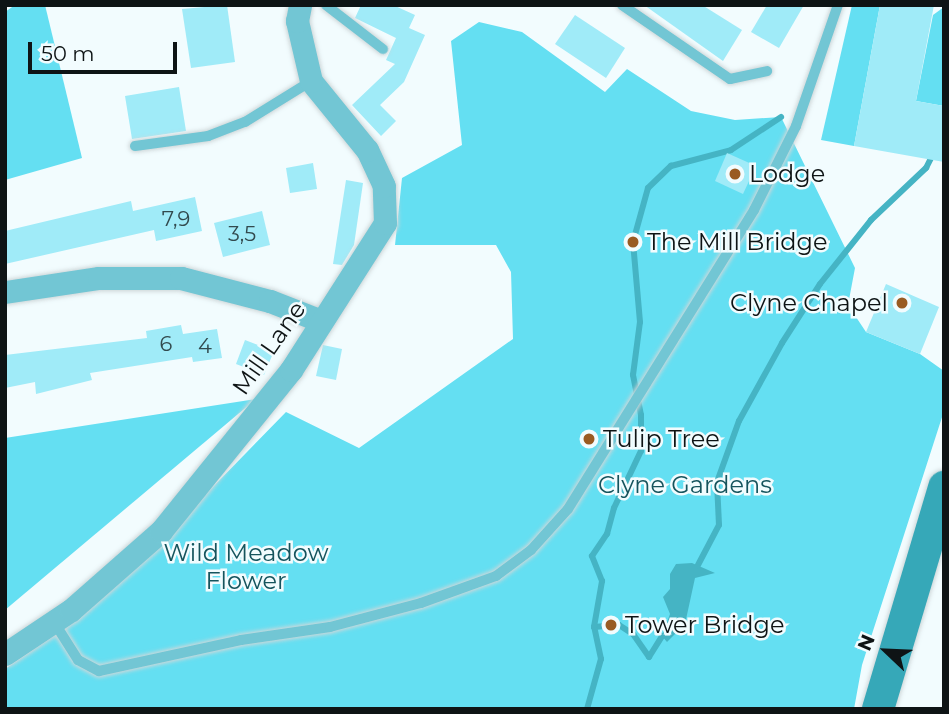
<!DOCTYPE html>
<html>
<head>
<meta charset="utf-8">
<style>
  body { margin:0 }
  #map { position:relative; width:949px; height:714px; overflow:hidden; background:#f2fcfe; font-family:Montserrat,sans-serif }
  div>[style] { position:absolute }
  .green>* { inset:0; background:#64dff2 }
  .water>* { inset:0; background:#45b4c4 }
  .stream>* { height:6px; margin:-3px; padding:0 3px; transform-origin:3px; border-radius:3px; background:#45b4c4 }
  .building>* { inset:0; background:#a0ebf8 }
  .roads { filter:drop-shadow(0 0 2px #ced7d9) drop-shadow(0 0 2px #ced7d9) }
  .lane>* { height:10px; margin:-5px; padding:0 5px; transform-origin:5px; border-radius:5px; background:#72c6d4 }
  .street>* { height:23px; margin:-11.5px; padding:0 11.5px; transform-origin:11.5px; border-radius:11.5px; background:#72c6d4 }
  .secondary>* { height:32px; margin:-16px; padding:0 16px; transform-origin:16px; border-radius:16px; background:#36a8b8 }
  .dots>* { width:19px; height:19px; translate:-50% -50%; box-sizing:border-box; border:4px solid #f2fcfe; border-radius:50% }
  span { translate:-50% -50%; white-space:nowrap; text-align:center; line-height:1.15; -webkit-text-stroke:5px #f2fcfe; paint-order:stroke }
  .number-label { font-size:21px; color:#324a4e }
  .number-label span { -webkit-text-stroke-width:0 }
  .poi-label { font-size:24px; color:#0e1415 }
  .left { translate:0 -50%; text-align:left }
  .right { translate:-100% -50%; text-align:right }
  .street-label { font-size:24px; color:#0e1415 }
  .park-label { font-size:24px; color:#15545d }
  .frame { position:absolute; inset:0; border:7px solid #0e1415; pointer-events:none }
  .north { position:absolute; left:851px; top:616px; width:70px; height:70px; -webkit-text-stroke:5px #f2fcfe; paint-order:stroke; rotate:293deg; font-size:19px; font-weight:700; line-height:28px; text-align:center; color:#0e1415 }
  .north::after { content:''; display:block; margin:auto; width:24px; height:32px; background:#0e1415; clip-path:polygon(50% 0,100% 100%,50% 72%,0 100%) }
  .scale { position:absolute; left:28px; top:42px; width:149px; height:32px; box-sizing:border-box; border:4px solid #0e1415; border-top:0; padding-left:9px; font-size:21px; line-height:24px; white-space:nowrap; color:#0e1415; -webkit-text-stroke:5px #f2fcfe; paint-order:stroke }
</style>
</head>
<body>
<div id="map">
  <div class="green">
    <i style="clip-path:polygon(15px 5px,45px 5px,82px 158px,5px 180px,5px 12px)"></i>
    <i style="clip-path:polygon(852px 5px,880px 5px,854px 146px,821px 140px)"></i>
    <i style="clip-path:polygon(944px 7px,944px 106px,916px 101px,933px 15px)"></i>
    <i style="clip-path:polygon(479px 22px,522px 32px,605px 92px,627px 69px,691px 111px,735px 120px,781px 117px,855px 268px,848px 305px,866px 332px,920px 354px,944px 371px,944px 411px,862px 665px,854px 709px,5px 709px,5px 669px,52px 637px,165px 536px,286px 412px,359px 448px,513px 339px,511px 272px,496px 245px,395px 245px,402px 178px,462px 145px,451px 41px)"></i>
    <i style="clip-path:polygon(256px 399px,5px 610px,5px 438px)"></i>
  </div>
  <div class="water">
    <i style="clip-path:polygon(692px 563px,715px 573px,695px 578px,685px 624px,667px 642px,662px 636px,670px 614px,663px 597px,670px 589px,670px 574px,676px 564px)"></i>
  </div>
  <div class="stream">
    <i style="left:698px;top:565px;width:45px;rotate:-62.3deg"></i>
    <i style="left:719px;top:525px;width:43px;rotate:-92.7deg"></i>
    <i style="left:717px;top:482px;width:65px;rotate:-70.2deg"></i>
    <i style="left:739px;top:421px;width:89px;rotate:-61.1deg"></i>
    <i style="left:782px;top:343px;width:70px;rotate:-57.2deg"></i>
    <i style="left:820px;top:284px;width:82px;rotate:-51.4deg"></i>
    <i style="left:871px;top:220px;width:76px;rotate:-43.4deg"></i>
    <i style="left:926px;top:168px;width:18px;rotate:-63deg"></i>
    <i style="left:594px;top:627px;width:25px;rotate:-5deg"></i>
    <i style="left:619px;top:625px;width:17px;rotate:33deg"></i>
    <i style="left:633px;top:634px;width:28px;rotate:55deg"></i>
    <i style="left:649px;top:657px;width:25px;rotate:-58deg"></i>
    <i style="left:587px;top:709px;width:52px;rotate:-74.4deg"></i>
    <i style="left:601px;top:659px;width:33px;rotate:-102deg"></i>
    <i style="left:594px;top:627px;width:47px;rotate:-80.1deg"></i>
    <i style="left:602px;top:581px;width:27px;rotate:-112deg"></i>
    <i style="left:592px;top:556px;width:27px;rotate:-56deg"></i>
    <i style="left:607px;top:534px;width:27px;rotate:-75deg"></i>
    <i style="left:614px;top:508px;width:63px;rotate:-64.7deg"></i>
    <i style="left:641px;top:451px;width:36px;rotate:-90deg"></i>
    <i style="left:641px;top:415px;width:41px;rotate:-101.3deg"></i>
    <i style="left:633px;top:375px;width:53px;rotate:-82.5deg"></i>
    <i style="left:640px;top:322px;width:80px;rotate:-95deg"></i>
    <i style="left:633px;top:242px;width:56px;rotate:-74.5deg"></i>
    <i style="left:648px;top:188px;width:32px;rotate:-44deg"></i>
    <i style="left:671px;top:166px;width:62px;rotate:-14.9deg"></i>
    <i style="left:731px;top:150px;width:60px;rotate:-33.4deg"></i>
  </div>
  <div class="building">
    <i style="clip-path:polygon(227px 5px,235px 62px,191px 68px,182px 9px)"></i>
    <i style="clip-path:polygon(361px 5px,393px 5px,415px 15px,409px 28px,425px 35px,404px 82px,380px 105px,396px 121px,381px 136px,352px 105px,395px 64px,386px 60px,396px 38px,355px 18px)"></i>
    <i style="clip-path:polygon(644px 5px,702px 5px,742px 30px,723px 61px)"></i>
    <i style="clip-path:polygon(767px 5px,804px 5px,779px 48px,751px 32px)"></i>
    <i style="clip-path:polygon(880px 5px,934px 5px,916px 101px,944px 106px,944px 162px,854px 146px)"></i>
    <i style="clip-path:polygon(575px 15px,625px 48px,606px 78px,555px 44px)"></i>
    <i style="clip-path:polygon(179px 87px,186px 131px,132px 139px,125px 96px)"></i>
    <i style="clip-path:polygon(727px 153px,756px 166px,743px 194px,715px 181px)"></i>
    <i style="clip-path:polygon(313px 163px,317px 189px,290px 193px,286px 168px)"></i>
    <i style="clip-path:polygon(346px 180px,363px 183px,354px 245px,342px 265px,333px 264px)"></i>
    <i style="clip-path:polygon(195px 197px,202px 231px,156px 241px,154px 230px,5px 264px,5px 231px,131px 201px,133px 211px)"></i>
    <i style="clip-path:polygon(262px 211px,270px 245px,223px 257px,214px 223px)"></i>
    <i style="clip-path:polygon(886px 284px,939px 307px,920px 354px,866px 332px)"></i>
    <i style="clip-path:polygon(181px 325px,183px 334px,217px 329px,222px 358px,193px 362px,192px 357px,90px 373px,92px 380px,36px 394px,35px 382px,5px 388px,5px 355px,147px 338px,146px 331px)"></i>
    <i style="clip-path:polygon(245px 340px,274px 351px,264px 375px,236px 364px)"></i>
    <i style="clip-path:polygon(323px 345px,342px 349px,336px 380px,316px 376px)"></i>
  </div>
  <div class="roads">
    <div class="lane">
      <i style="left:326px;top:5px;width:72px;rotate:37.7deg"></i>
      <i style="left:622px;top:5px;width:131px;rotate:34.4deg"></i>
      <i style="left:730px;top:79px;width:38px;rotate:-12deg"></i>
      <i style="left:135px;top:146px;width:74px;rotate:-7.8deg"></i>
      <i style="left:208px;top:136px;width:40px;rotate:-21deg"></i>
      <i style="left:245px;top:122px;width:78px;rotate:-31.8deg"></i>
      <i style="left:54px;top:622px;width:45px;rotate:57.7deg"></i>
      <i style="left:78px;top:660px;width:24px;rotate:28deg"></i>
      <i style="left:99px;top:671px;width:145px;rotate:-12.3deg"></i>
      <i style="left:241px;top:640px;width:90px;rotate:-8.3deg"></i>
      <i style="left:330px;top:627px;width:94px;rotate:-14.8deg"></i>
      <i style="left:421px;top:603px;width:80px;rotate:-19.8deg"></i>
      <i style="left:496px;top:576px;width:44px;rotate:-36.6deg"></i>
      <i style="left:531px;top:550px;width:55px;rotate:-47.9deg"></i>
      <i style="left:568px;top:509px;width:352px;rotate:-58.1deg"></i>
      <i style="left:754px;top:210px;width:94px;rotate:-63.4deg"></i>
      <i style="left:796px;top:126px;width:128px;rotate:-70.9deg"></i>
    </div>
    <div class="street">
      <i style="left:5px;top:292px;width:95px;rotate:-8.5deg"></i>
      <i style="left:99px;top:278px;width:82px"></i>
      <i style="left:181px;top:278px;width:92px;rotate:14.5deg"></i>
      <i style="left:270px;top:301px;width:55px;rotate:21.4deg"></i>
      <i style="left:5px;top:654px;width:79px;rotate:-33.7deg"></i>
      <i style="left:71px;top:610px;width:120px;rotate:-41.3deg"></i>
      <i style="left:161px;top:531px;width:207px;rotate:-51.1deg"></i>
      <i style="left:291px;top:370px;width:174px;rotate:-57.4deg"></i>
      <i style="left:385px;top:223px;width:37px;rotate:-92deg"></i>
      <i style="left:384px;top:186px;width:40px;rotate:-115deg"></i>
      <i style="left:367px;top:150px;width:89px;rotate:-129.1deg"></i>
      <i style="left:311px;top:81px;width:62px;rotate:-103.1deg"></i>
      <i style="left:297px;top:21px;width:16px;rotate:-79deg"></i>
    </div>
    <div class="secondary">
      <i style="left:878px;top:709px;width:232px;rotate:-73.4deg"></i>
    </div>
  </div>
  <div class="dots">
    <i style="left:735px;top:174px;background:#995b22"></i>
    <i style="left:633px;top:242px;background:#995b22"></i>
    <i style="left:902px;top:303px;background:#995b22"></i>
    <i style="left:589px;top:439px;background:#995b22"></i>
    <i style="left:611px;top:625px;background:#995b22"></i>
  </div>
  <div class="number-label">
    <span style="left:176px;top:219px">7,9</span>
    <span style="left:242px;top:234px">3,5</span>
    <span style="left:166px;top:344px">6</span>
    <span style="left:205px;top:346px">4</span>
  </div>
  <div class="poi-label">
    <span class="left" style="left:749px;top:174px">Lodge</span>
    <span class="left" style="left:647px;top:242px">The Mill Bridge</span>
    <span class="right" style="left:888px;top:303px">Clyne Chapel</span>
    <span class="left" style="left:603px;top:439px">Tulip Tree</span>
    <span class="left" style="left:625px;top:625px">Tower Bridge</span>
  </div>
  <div class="street-label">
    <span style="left:269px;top:348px;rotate:-55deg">Mill Lane</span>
  </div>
  <div class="park-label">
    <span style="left:685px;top:485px">Clyne Gardens</span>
    <span style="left:246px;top:567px">Wild Meadow<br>Flower</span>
  </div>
  <div class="frame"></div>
  <div class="north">N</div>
  <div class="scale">50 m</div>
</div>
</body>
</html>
